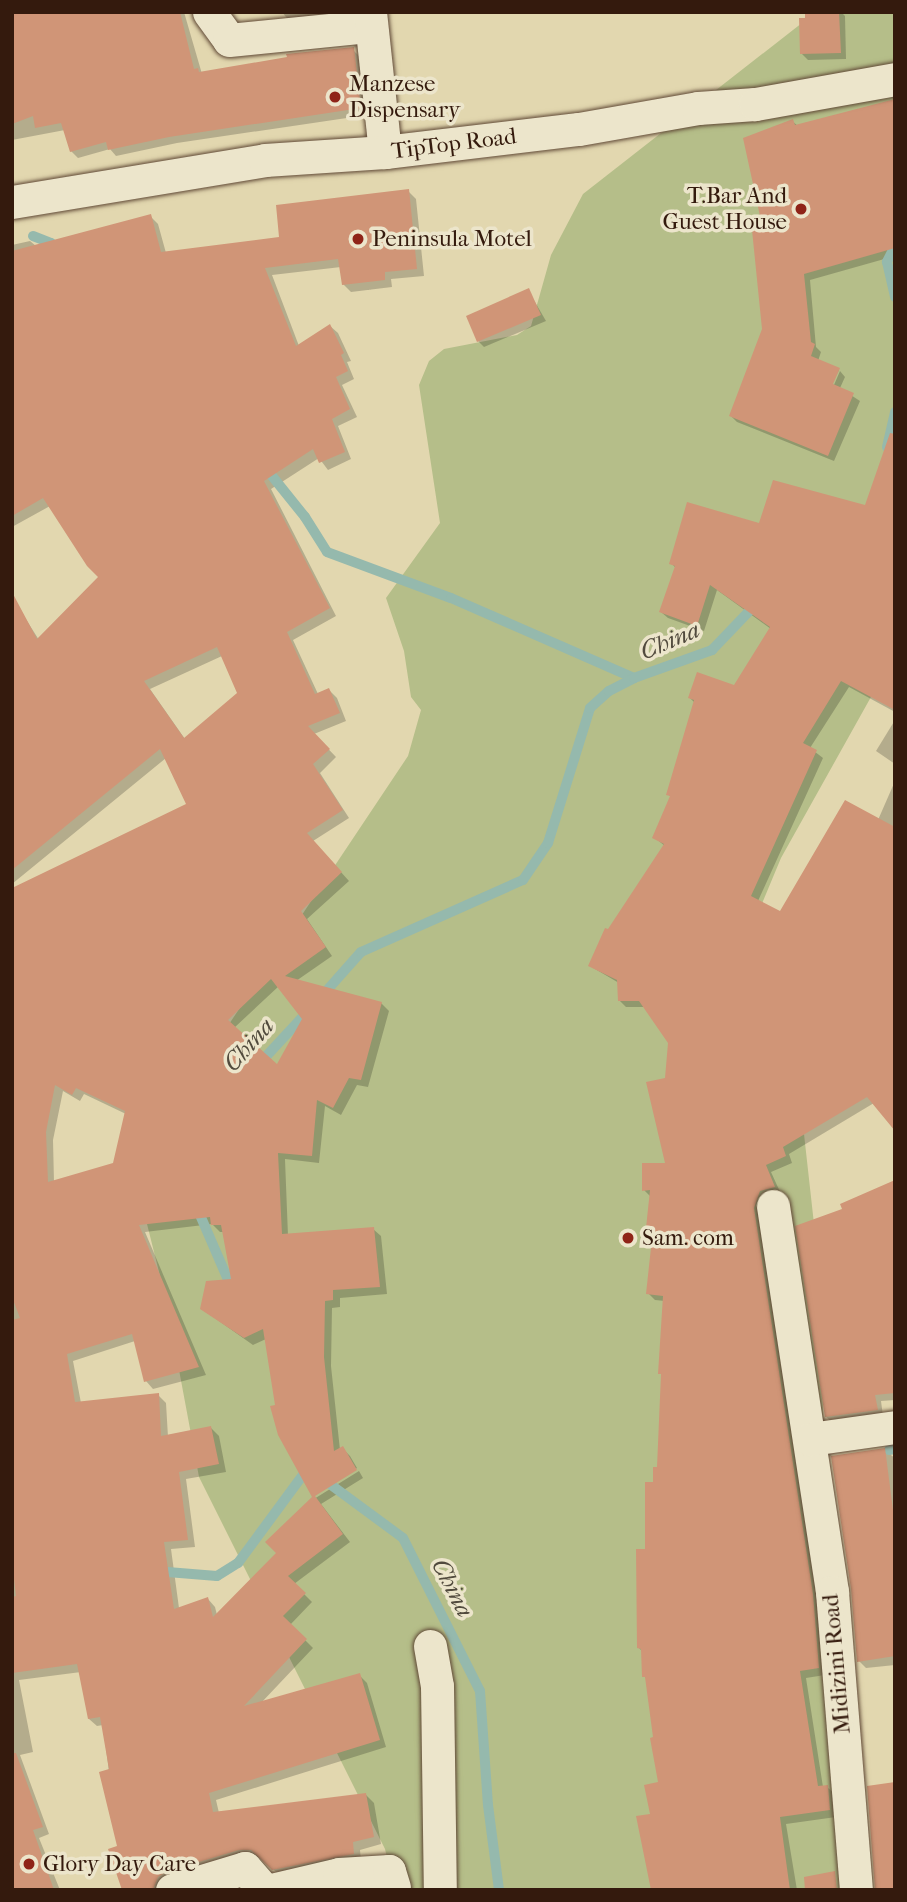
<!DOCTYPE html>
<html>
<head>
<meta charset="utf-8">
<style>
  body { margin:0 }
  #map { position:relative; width:907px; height:1902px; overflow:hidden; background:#e2d7af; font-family:"IM FELL French Canon",serif }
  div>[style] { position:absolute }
  .green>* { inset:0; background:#b5be89 }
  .shadow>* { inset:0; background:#0003 }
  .stream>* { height:10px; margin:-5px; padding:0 5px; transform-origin:5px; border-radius:5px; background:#95b9ad }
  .building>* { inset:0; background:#d09577 }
  .roads { filter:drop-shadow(0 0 2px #604936) drop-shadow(0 0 2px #604936) }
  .minor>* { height:33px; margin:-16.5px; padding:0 16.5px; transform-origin:16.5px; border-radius:16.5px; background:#ece5cb }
  .dots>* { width:19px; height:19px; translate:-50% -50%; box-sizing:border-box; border:4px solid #ece5cb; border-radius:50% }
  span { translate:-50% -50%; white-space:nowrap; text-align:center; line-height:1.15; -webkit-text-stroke:7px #ece5cb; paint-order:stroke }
  .poi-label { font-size:23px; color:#341a0d }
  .left { translate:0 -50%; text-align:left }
  .right { translate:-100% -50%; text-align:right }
  .street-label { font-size:23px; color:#341a0d }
  .water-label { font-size:24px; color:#514a3d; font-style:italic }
  .frame { position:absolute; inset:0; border:14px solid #341a0d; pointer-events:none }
</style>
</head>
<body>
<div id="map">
  <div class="green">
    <i style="clip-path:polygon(816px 12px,895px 12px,895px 670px,876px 688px,781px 858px,743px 949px,801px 1107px,818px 1260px,834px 1742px,845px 1890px,395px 1890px,385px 1849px,199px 1477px,166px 1300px,133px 1168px,408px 756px,421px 710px,411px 697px,404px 651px,386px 598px,440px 523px,419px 385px,429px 361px,444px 349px,517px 335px,531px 326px,551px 255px,583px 194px)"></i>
  </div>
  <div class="shadow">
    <i style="clip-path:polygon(12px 12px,184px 12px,202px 74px,352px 49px,359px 56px,367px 115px,177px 143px,116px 156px,110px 149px,78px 158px,71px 151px,65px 130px,12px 140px)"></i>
    <i style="clip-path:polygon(282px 12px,341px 12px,290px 22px)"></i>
    <i style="clip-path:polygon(806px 12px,841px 12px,845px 16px,846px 59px,808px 60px,802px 54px)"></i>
    <i style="clip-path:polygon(895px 101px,895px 256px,810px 280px,816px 347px,821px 352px,818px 361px,839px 370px,828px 391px,831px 392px,840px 371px,845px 377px,840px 388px,860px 401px,834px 461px,737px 422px,731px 416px,764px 330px,765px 232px,792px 121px,798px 126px)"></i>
    <i style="clip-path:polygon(evenodd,408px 191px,416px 199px,424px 276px,391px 279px,392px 287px,351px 292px,343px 284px,341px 267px,272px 275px,299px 346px,330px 326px,338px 333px,351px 361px,347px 362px,354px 379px,342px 385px,357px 417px,338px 426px,351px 459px,328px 470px,319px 458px,271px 489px,336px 616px,293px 640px,318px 694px,329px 690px,337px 698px,346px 721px,314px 734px,336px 757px,320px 773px,349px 818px,313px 841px,349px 881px,307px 919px,332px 956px,296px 981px,381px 1003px,389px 1011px,368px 1087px,357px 1085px,341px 1115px,325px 1106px,319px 1163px,285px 1159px,288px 1236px,373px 1229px,381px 1236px,387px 1294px,340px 1298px,340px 1307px,332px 1308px,331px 1366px,340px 1450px,343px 1449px,350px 1456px,357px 1468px,314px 1495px,277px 1406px,266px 1339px,253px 1345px,202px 1309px,233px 1280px,224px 1232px,220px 1232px,212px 1224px,145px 1232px,206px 1375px,153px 1389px,146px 1381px,135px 1341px,73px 1361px,81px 1403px,158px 1395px,166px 1403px,168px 1437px,211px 1428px,219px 1436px,226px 1472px,186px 1479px,195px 1547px,171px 1549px,179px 1608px,208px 1599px,215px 1607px,217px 1615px,279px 1553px,314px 1499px,359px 1471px,363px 1478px,321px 1504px,350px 1542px,294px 1584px,312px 1602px,290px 1625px,313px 1648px,261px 1703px,359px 1675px,367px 1683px,386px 1747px,216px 1800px,219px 1813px,366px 1795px,374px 1803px,381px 1844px,360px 1850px,361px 1861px,281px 1877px,261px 1857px,248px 1857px,163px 1890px,124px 1890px,103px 1725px,97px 1726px,89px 1719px,81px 1672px,19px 1680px,33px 1752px,20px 1755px,49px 1834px,39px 1838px,60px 1890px,12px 1890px,12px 890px,188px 805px,166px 758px,12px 884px,12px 597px,39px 640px,100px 577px,50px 506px,12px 527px,12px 245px,30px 241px,36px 246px,150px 216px,158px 224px,166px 253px,281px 239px,408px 191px,222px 656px,239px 694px,185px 739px,150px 689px,222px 656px,408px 191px,279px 986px,304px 1018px,278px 1067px,234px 1028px,279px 986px,408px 191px,63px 1091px,80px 1101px,84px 1094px,126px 1114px,114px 1164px,54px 1182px,53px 1140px,63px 1091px)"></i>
    <i style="clip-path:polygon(528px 290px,546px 321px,484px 347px,478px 341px)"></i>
    <i style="clip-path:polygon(895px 442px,895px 712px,849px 687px,810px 748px,823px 758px,758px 901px,781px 913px,878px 820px,895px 781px,895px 1128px,874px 1103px,789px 1154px,792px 1163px,771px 1172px,781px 1194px,825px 1675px,806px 1678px,823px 1787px,827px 1787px,834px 1793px,836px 1817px,786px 1824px,797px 1890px,652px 1890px,652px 1816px,660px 1783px,647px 1679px,644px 1676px,643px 1652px,639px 1648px,646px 1550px,659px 1469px,663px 1376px,660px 1373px,665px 1301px,655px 1300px,648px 1293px,654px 1234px,648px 1228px,651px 1197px,644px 1190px,668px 1165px,666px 1079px,670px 1042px,645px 1007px,626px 1007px,619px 1000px,619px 983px,590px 966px,609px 931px,665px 846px,655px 838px,671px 797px,668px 794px,695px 703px,690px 698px,734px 687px,771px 629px,717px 590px,704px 631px,668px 618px,661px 612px,676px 568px,671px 563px,760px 526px,867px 508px)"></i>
    <i style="clip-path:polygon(895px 720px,895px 764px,876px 751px)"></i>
    <i style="clip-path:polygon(895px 1181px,895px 1400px,881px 1401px,883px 1416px,833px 1423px,826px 1417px,844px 1210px)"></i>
    <i style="clip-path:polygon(884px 1450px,895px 1458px,895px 1665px,866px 1668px,859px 1661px)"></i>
  </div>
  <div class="stream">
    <i style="left:33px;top:236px;width:19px;rotate:21deg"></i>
    <i style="left:51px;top:243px;width:10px;rotate:53deg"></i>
    <i style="left:895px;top:246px;width:18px;rotate:117deg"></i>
    <i style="left:887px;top:262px;width:36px;rotate:77deg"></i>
    <i style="left:887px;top:447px;width:36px;rotate:-77deg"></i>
    <i style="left:264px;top:466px;width:65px;rotate:51.2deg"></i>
    <i style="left:305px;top:517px;width:41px;rotate:57.8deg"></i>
    <i style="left:327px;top:552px;width:132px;rotate:20.4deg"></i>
    <i style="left:451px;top:598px;width:200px;rotate:23.6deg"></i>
    <i style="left:321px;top:997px;width:60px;rotate:-48.4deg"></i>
    <i style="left:361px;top:952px;width:177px;rotate:-24deg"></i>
    <i style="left:523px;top:880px;width:45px;rotate:-56deg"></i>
    <i style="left:548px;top:843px;width:141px;rotate:-72.7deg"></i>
    <i style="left:590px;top:708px;width:25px;rotate:-42deg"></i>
    <i style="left:609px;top:691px;width:28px;rotate:-27deg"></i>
    <i style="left:634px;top:678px;width:83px;rotate:-19.7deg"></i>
    <i style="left:712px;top:650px;width:65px;rotate:-46.2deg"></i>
    <i style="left:259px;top:1064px;width:75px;rotate:-47.2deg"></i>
    <i style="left:197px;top:1208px;width:88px;rotate:66.6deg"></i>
    <i style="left:889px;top:1450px;width:6px;rotate:-9deg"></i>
    <i style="left:323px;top:1479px;width:99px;rotate:36.4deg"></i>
    <i style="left:403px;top:1538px;width:171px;rotate:63.3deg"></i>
    <i style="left:480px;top:1691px;width:114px;rotate:86deg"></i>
    <i style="left:488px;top:1805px;width:86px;rotate:82.6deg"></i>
    <i style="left:155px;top:1571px;width:62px;rotate:4.6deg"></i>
    <i style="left:217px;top:1576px;width:25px;rotate:-32deg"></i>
    <i style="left:238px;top:1563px;width:118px;rotate:-53.6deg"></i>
  </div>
  <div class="building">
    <i style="clip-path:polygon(12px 12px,180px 12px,194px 69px,198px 68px,199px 72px,287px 57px,286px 54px,354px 47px,361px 108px,169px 137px,108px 150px,106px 142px,70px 152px,61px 123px,35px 128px,33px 116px,12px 124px)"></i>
    <i style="clip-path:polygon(805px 12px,839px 12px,841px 53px,800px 54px,799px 18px,805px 18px)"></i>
    <i style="clip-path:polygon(895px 99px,895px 248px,804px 274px,811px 342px,815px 344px,811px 356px,840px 368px,833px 384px,854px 393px,828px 456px,729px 416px,762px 329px,752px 230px,763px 230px,743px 138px,793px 119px,795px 125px)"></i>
    <i style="clip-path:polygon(evenodd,409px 189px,417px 269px,385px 272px,385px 280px,342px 285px,338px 259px,265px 268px,296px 346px,330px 324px,344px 353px,341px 355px,348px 371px,336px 377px,350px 409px,332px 419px,345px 452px,319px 463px,313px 449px,264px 481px,330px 608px,287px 632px,315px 694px,329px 688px,340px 713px,308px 726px,330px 749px,313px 764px,343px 810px,307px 833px,342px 872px,301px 911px,326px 947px,285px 976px,382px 1002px,361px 1080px,349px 1078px,333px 1108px,317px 1100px,312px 1156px,278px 1153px,282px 1234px,374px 1227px,380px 1287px,333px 1290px,333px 1300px,325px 1301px,324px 1357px,334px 1451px,343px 1446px,357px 1470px,315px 1496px,343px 1534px,288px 1576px,306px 1593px,283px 1616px,307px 1639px,244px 1706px,360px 1673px,380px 1740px,209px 1793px,213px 1812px,366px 1793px,374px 1837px,353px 1842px,354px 1854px,272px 1870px,251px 1850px,239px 1850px,166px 1872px,158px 1877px,153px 1890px,122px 1890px,108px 1849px,117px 1846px,99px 1772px,109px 1769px,100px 1717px,88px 1719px,77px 1664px,12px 1673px,12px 1597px,16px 1596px,12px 1561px,12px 1320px,20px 1318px,12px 1297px,12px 888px,186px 804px,160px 749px,12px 870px,12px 592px,37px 639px,98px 577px,87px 566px,43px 498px,12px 516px,12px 251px,151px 214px,161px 252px,279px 237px,276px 205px,409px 189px,217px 647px,237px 693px,184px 738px,144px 681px,217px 647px,409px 189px,271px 979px,302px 1019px,277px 1064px,228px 1020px,271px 979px,409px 189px,55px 1085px,72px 1095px,76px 1088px,125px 1111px,113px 1163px,48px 1182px,46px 1132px,55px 1085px,409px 189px,210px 1217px,211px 1225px,221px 1225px,231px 1279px,206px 1281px,200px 1309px,244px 1338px,263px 1329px,275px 1405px,270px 1406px,278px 1435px,312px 1497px,265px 1542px,276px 1553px,213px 1617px,208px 1597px,174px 1609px,164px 1542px,188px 1540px,179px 1472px,219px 1464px,211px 1426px,161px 1436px,159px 1393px,75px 1402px,67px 1354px,132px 1334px,144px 1382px,199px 1367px,139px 1225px,210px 1217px)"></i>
    <i style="clip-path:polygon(529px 288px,541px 315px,477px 342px,466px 316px)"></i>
    <i style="clip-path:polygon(890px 433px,895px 434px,895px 710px,841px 681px,803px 743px,817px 750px,751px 896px,780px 911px,845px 800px,895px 827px,895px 1131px,867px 1097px,783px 1147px,786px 1156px,766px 1165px,775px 1187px,760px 1191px,754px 1208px,813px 1594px,819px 1668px,800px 1671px,818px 1786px,828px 1785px,830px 1810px,780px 1817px,790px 1890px,651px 1890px,636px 1816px,650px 1814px,644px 1785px,658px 1782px,650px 1738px,653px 1737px,645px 1677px,642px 1677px,641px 1649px,637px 1648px,636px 1549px,645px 1549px,645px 1482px,653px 1482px,653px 1467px,657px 1467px,661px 1374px,658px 1374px,663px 1296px,646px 1294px,653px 1229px,646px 1228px,650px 1190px,642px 1191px,642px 1163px,665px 1163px,646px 1082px,665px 1078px,668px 1043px,639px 1001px,618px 1001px,617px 980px,588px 966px,605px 928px,608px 929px,664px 844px,652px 838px,670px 796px,666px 795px,694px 700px,688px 698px,697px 672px,734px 685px,770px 627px,710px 585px,697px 626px,659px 612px,675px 566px,669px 564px,687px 502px,759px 523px,773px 480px,865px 505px)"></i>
    <i style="clip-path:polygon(895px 1180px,895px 1393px,875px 1395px,878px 1410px,825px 1417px,795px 1226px,842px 1209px,840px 1204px)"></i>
    <i style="clip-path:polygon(885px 1448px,895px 1526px,895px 1656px,857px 1662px,851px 1589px,831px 1456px)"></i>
    <i style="clip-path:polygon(12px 1753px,16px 1753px,43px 1827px,33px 1830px,54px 1890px,12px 1890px)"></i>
    <i style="clip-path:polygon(895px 1782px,895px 1890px,875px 1890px,867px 1786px)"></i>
    <i style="clip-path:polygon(835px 1871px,837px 1890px,805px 1890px,804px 1877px)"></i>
  </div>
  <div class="roads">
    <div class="minor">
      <i style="left:209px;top:12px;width:34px;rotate:54deg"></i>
      <i style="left:229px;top:40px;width:142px;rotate:-5.7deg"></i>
      <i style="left:370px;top:12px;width:141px;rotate:83.9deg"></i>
      <i style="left:12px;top:202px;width:256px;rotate:-9.4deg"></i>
      <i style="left:265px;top:160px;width:120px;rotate:-3.8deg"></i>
      <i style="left:385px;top:152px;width:195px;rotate:-6.8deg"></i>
      <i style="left:579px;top:129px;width:121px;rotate:-10deg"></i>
      <i style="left:698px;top:108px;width:57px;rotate:-4deg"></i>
      <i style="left:755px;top:104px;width:142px;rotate:-10.1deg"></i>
      <i style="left:773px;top:1206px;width:390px;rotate:81.3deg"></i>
      <i style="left:832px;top:1592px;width:299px;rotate:85.4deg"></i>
      <i style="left:810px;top:1439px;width:86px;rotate:-8deg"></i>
      <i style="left:430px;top:1646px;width:41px;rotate:80.1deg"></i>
      <i style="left:437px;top:1686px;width:204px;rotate:89.2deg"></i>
      <i style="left:172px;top:1890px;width:76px;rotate:-16.8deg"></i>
      <i style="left:245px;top:1868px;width:29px;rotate:49deg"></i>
      <i style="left:271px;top:1890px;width:70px;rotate:-13.2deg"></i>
      <i style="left:339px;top:1874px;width:50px;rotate:-3.4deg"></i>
      <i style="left:389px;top:1871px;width:17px;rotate:73deg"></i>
    </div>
  </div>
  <div class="dots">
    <i style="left:335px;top:97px;background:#8f2418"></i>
    <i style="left:801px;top:209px;background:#8f2418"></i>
    <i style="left:358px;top:239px;background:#8f2418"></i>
    <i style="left:628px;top:1238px;background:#8f2418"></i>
    <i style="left:29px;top:1864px;background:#8f2418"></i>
  </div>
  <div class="poi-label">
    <span class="left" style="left:349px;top:97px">Manzese<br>Dispensary</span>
    <span class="right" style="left:787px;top:209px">T.Bar And<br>Guest House</span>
    <span class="left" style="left:372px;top:239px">Peninsula Motel</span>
    <span class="left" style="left:642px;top:1238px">Sam. com</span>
    <span class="left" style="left:43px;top:1864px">Glory Day Care</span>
  </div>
  <div class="street-label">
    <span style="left:454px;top:144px;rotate:-7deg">TipTop Road</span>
    <span style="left:837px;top:1664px;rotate:-95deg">Midizini Road</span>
  </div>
  <div class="water-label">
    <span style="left:670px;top:641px;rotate:-23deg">China</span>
    <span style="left:249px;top:1045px;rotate:-48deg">China</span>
    <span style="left:452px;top:1588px;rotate:63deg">China</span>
  </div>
  <div class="frame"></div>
</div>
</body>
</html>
